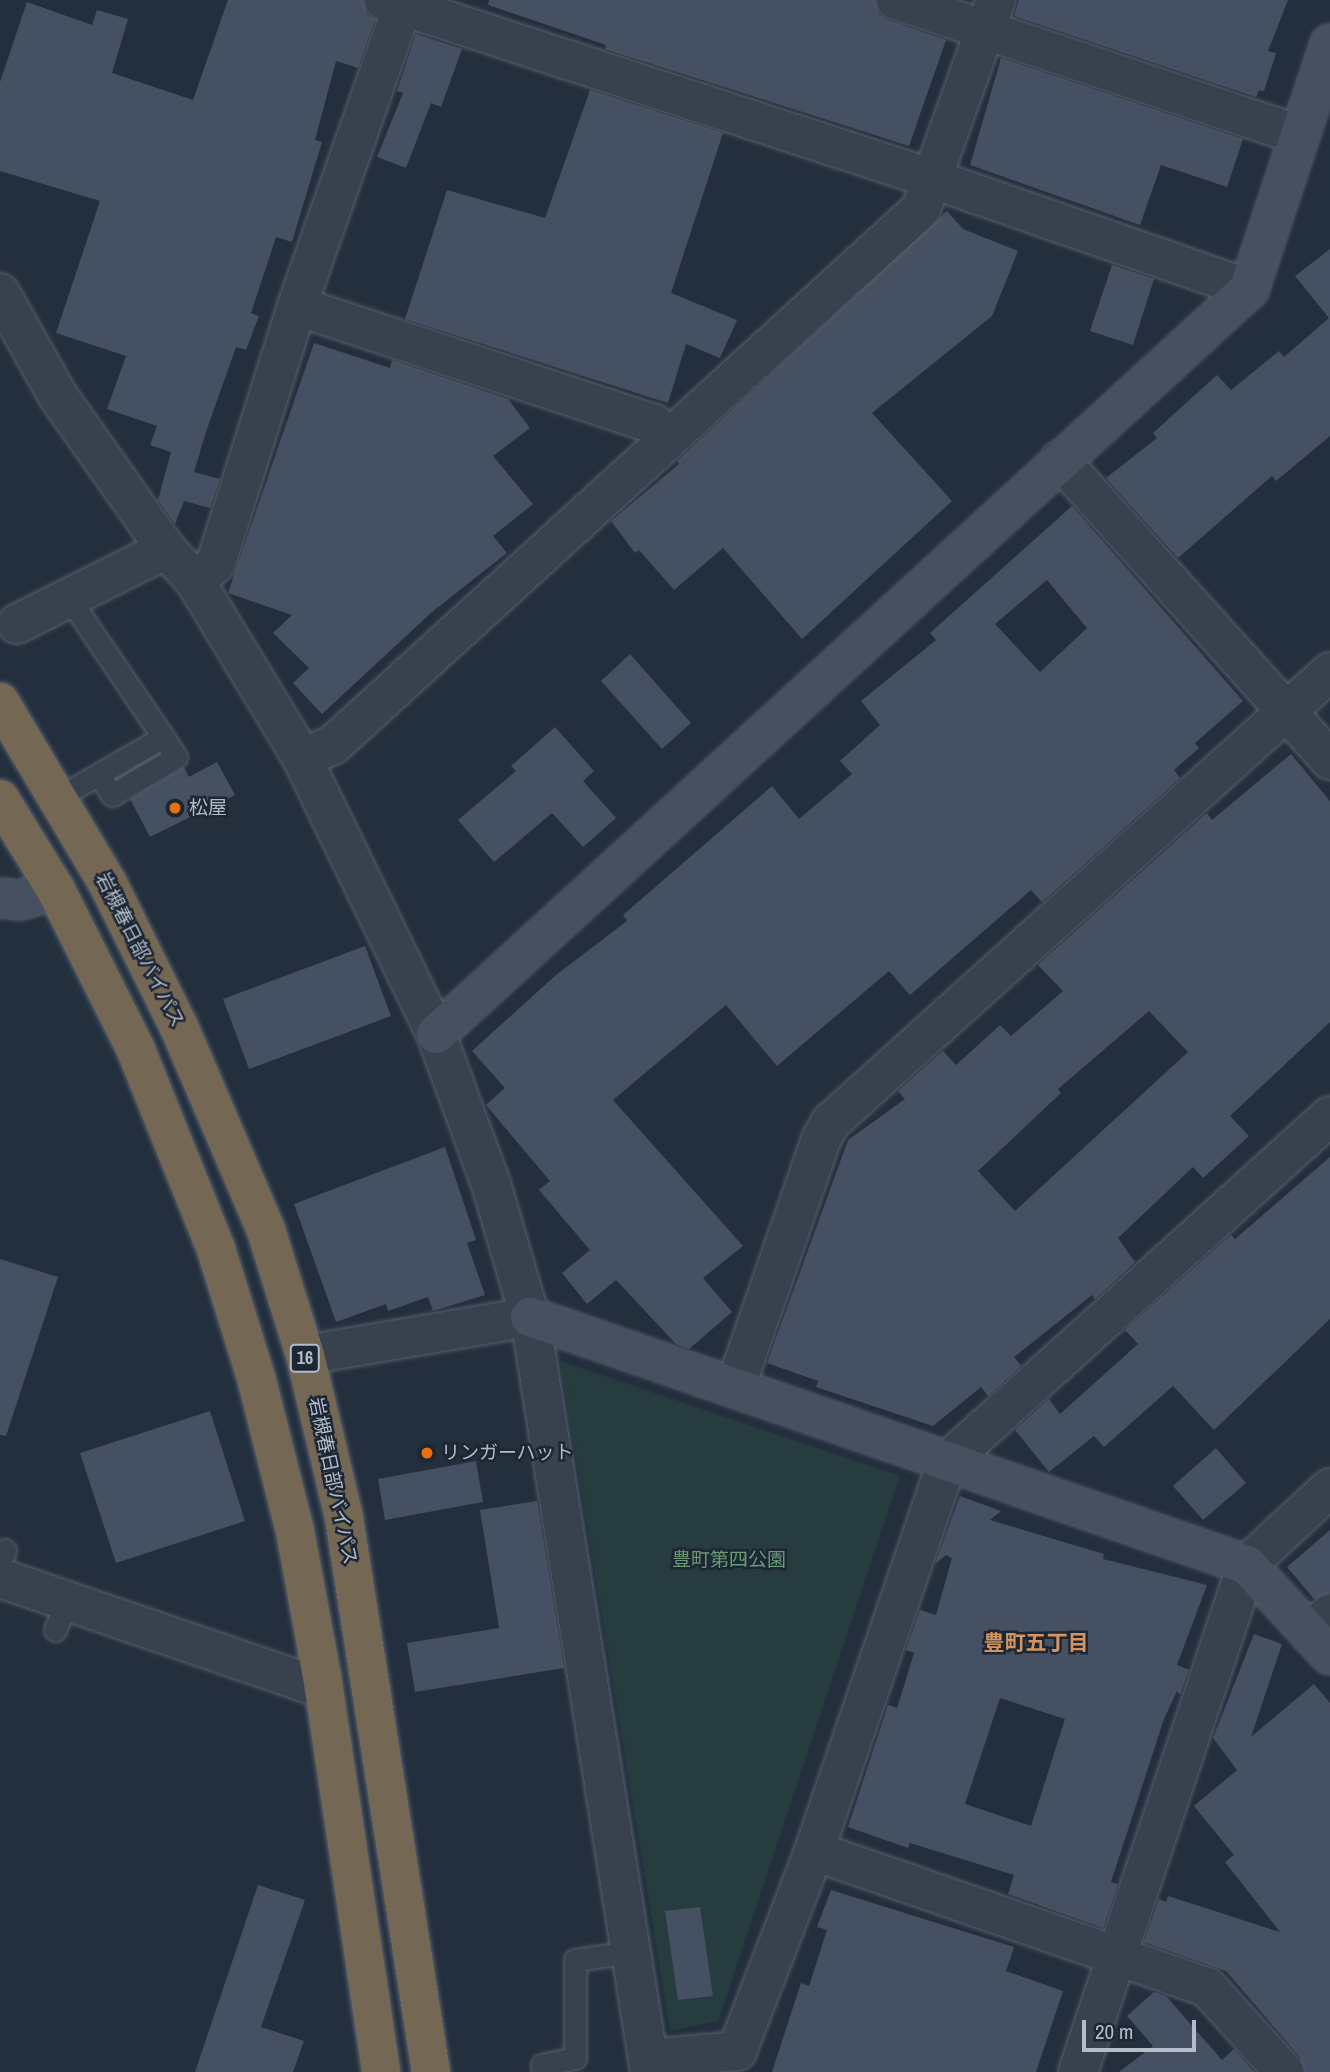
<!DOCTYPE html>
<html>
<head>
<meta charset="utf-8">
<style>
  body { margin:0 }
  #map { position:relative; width:1330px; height:2072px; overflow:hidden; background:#242f3e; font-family:"Archivo Narrow","Noto Sans JP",sans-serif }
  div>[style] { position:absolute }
  .green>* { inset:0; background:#263c3f }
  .building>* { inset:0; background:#455162 }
  .roads { filter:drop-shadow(0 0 2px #565f6c) drop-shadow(0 0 2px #565f6c) }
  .lane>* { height:21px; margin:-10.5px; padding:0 10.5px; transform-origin:10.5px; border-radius:10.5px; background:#38414e }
  .street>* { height:38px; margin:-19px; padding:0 19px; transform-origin:19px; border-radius:19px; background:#38414e }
  .secondary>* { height:38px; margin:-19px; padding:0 19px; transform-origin:19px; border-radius:19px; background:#465061 }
  .highway>* { height:38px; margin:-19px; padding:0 19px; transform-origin:19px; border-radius:19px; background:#746855 }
  .dots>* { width:19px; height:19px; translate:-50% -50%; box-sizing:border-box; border:4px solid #1d2633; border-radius:50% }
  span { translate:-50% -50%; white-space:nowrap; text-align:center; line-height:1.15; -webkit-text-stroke:5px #1d2633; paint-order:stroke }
  .shield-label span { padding:2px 5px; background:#1d2633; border:2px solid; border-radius:5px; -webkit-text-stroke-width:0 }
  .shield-label { font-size:18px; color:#b4bcc9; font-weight:700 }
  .poi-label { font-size:19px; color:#b4bcc9 }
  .left { translate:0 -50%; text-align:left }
  .street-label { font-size:19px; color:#b4bcc9 }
  .park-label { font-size:19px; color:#6b9a76 }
  .neighbourhood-label { font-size:21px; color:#d59563; font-weight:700 }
  .scale { position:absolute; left:1082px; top:2020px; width:114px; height:32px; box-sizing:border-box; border:4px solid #b4bcc9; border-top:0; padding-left:9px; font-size:21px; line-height:24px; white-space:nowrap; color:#b4bcc9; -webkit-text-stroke:5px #1d2633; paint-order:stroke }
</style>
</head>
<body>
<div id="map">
  <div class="green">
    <i style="clip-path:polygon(560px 1361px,900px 1476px,718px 2021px,670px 2031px)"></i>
  </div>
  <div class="building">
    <i style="clip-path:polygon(228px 0,363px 0,367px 14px,375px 19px,358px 68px,336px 61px,315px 140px,322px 142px,292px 242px,276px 237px,251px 313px,259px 316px,246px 350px,236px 347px,206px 432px,194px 472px,220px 479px,210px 508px,184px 501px,175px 524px,158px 500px,171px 452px,150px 445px,157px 426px,107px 409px,126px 356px,56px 333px,100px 201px,0 171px,0 82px,27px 2px,92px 25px,97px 10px,128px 19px,112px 73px,193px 100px)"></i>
    <i style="clip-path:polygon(489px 0,875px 0,879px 14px,888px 20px,946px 40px,909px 146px,605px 49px,606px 45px,488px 5px)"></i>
    <i style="clip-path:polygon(1019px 0,1288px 0,1268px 51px,1276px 53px,1264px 91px,1259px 90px,1256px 97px,1014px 16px)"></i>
    <i style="clip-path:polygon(416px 34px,462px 49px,441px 107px,431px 103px,406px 168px,377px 157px,403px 93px,397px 91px)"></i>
    <i style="clip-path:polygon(1001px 58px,1243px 139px,1227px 187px,1161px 165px,1140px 225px,970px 165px)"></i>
    <i style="clip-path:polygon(590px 90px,723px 133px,671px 293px,737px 320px,720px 358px,686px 344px,668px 403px,405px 319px,447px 190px,545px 218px)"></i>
    <i style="clip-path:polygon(947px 211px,963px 229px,1018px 251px,992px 316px,872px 413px,952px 501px,802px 639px,723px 548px,674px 590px,639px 550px,635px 553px,611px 521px,679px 464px,677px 461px)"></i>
    <i style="clip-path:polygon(1330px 249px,1330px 436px,1276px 481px,1272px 476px,1178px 558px,1106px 478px,1157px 438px,1153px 433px,1217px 375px,1231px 390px,1279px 351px,1284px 357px,1329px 318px,1295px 276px)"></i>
    <i style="clip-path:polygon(1112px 265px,1154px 279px,1133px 345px,1090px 331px)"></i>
    <i style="clip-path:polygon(314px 343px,390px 368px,392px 360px,508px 399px,530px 428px,493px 456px,533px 504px,493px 536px,507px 553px,432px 612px,322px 714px,293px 683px,309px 668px,273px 633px,292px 615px,228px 593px)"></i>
    <i style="clip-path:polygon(evenodd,1072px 506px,1243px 701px,1195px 743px,1199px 748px,1174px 770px,1180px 778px,1042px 902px,1031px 890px,910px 995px,889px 971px,777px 1066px,726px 1005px,613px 1100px,743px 1246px,703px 1278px,732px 1312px,689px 1349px,676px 1344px,616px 1280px,587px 1304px,562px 1273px,590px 1250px,539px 1190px,550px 1181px,486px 1105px,505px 1088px,472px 1051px,556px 975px,627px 921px,623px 915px,772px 786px,799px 819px,852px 774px,840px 761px,880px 725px,861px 701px,936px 640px,930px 633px,1072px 506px,1047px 580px,1087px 628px,1040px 672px,995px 624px,1047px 580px)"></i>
    <i style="clip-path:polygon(630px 654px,691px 723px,662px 749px,601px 681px)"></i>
    <i style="clip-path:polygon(555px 727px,594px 771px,583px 781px,616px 818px,583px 847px,552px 813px,494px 862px,458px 820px,516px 771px,511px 766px)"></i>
    <i style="clip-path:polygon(evenodd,1291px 754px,1330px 801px,1330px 1022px,1230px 1116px,1249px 1136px,1203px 1178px,1193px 1167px,1118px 1238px,1135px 1262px,1095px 1299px,1092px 1295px,1014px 1357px,1021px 1366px,988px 1396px,981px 1387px,933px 1426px,816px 1387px,818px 1381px,767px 1363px,848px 1140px,905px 1099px,898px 1091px,943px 1051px,956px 1065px,1000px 1025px,1011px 1036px,1063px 991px,1038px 965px,1207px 813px,1212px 820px,1291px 754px,1149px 1011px,1188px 1052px,1015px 1211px,978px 1171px,1061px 1093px,1058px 1089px,1149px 1011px)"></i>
    <i style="clip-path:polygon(217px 762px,235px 795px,150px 837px,130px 799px,184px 767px,189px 777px)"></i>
    <i style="clip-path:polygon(365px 946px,391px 1016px,249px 1069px,223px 999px)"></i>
    <i style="clip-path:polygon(445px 1147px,476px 1240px,467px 1243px,485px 1295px,433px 1311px,428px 1297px,388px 1311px,386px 1304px,336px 1322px,294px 1204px)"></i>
    <i style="clip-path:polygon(1330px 1157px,1330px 1319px,1214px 1430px,1173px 1386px,1104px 1447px,1094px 1436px,1049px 1472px,1015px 1430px,1049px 1399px,1060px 1414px,1138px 1344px,1125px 1330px,1231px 1235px,1235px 1239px)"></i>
    <i style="clip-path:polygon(0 1259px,58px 1277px,6px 1436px,0 1435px)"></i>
    <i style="clip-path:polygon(210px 1411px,245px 1521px,116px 1563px,80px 1453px)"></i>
    <i style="clip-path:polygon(1216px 1448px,1246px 1483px,1203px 1520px,1173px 1486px)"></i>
    <i style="clip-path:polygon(476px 1461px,483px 1502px,385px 1520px,378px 1479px)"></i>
    <i style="clip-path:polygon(evenodd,960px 1496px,1001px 1511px,990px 1520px,1104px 1554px,1103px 1559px,1207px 1585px,1177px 1665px,1189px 1670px,1180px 1695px,1177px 1691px,1164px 1719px,1111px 1882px,1118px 1884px,1103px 1928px,1008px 1894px,1014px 1875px,910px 1843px,908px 1848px,848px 1827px,888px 1705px,897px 1708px,914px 1653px,906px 1650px,920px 1610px,936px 1615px,952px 1558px,946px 1555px,935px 1564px,960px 1496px,1000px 1698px,1065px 1719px,1031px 1826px,965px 1804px,1000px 1698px)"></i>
    <i style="clip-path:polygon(537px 1501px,564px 1668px,415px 1692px,407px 1643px,499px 1628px,480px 1510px)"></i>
    <i style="clip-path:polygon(1330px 1530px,1330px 1593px,1314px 1599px,1287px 1567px)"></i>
    <i style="clip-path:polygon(1254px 1634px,1282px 1644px,1251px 1737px,1314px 1684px,1330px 1703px,1330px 2072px,1305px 2072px,1300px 2057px,1226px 1971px,1144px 1942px,1159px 1899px,1166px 1902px,1168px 1896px,1280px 1932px,1225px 1862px,1234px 1855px,1194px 1806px,1237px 1770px,1213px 1738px)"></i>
    <i style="clip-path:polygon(258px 1885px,305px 1900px,261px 2027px,304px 2041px,293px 2072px,195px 2072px)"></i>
    <i style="clip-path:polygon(831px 1890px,1014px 1947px,1006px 1971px,1063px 1991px,1036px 2072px,772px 2072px,801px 1983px,809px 1986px,827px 1930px,817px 1927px)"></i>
    <i style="clip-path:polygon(700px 1907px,713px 1996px,678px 2000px,665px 1911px)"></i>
    <i style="clip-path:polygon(1154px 1992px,1166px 1996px,1222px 2060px,1234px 2049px,1254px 2072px,1119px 2072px,1153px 2046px,1127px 2016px)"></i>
  </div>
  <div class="roads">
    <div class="lane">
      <i style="left:99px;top:775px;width:24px;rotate:57deg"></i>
      <i style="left:112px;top:795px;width:74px;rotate:-30.7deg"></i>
      <i style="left:176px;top:757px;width:24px;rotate:-123deg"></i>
      <i style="left:59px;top:797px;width:120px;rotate:-30deg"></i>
      <i style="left:163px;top:737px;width:168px;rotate:-124.1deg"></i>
      <i style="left:0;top:1563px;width:14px;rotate:-69deg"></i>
      <i style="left:55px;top:1630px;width:31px;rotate:-68deg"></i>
      <i style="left:543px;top:2072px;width:7px;rotate:-98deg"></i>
      <i style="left:542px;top:2065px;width:34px;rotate:-12deg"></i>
      <i style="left:575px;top:2058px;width:98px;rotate:-90deg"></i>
      <i style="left:575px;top:1960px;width:57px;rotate:-8.1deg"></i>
    </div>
    <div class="street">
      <i style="left:384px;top:0;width:577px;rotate:18.06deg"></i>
      <i style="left:933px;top:179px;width:335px;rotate:19.2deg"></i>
      <i style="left:896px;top:0;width:426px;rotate:18.5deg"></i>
      <i style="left:0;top:293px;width:118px;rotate:60.6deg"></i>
      <i style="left:58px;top:396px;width:187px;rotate:54.8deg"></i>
      <i style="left:166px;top:549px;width:43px;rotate:47.8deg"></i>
      <i style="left:195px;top:581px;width:207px;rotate:58.8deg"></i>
      <i style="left:302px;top:758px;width:307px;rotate:64.1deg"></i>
      <i style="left:436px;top:1034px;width:160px;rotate:69.9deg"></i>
      <i style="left:491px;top:1184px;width:139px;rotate:73.7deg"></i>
      <i style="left:530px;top:1317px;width:764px;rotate:80.97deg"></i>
      <i style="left:297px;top:306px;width:376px;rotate:18.3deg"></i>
      <i style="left:654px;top:424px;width:21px;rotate:45deg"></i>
      <i style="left:1060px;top:460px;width:404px;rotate:48deg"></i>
      <i style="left:195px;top:581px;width:28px;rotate:-41deg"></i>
      <i style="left:216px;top:563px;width:269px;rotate:-72.5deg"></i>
      <i style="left:297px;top:306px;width:324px;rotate:-70.6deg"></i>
      <i style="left:17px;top:624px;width:167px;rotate:-26.7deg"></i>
      <i style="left:302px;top:758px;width:34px;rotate:-23deg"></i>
      <i style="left:333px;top:745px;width:796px;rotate:-42.35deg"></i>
      <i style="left:921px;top:209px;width:222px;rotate:-70.3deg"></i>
      <i style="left:305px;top:1355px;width:228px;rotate:-9.6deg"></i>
      <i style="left:735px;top:1388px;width:263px;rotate:-70.9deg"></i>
      <i style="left:821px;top:1139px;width:20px;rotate:-60deg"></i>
      <i style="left:831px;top:1122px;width:672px;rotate:-42.04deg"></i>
      <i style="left:0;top:1578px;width:342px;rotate:18.9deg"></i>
      <i style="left:1309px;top:1632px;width:28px;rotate:-41deg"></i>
      <i style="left:814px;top:1851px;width:416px;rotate:19.1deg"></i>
      <i style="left:1207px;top:1987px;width:115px;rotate:47.8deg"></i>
      <i style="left:648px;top:2059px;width:89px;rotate:-5.1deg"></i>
      <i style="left:737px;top:2051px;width:214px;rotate:-68.9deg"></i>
      <i style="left:814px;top:1851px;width:411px;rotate:-71.1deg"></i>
      <i style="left:947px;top:1462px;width:516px;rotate:-42.09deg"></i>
      <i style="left:1078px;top:2072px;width:534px;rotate:-71.57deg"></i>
      <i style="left:1247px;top:1565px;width:113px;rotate:-42.9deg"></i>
    </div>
    <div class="secondary">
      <i style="left:0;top:898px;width:20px;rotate:6deg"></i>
      <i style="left:20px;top:900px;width:37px;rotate:-16deg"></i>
      <i style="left:436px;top:1034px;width:1103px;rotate:-42.5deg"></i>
      <i style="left:1249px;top:289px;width:258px;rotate:-71.7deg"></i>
      <i style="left:530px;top:1317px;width:759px;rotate:19.08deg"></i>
      <i style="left:1247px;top:1565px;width:122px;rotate:47.3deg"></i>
    </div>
    <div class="highway">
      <i style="left:0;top:702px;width:212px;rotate:59.3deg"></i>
      <i style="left:108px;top:884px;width:160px;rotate:63.6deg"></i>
      <i style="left:179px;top:1027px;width:221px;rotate:66.8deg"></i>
      <i style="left:266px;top:1230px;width:131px;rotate:72.7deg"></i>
      <i style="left:305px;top:1355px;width:168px;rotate:76.5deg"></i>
      <i style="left:344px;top:1518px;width:561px;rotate:81.08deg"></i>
      <i style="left:0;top:799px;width:107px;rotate:58.4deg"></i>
      <i style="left:56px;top:890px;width:179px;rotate:63.4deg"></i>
      <i style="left:136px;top:1050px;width:214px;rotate:68.1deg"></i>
      <i style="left:216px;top:1249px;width:138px;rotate:72.7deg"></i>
      <i style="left:257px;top:1381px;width:155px;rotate:75.8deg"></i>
      <i style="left:295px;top:1531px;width:147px;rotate:79.5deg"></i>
      <i style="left:322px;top:1676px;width:400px;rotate:81.5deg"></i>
    </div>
  </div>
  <div class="dots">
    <i style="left:175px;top:808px;background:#e8710a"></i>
    <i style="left:427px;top:1453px;background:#e8710a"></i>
  </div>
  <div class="shield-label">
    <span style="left:305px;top:1358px">16</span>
  </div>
  <div class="poi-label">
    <span class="left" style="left:189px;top:808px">松屋</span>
    <span class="left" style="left:441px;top:1453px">リンガーハット</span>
  </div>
  <div class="street-label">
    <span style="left:140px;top:950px;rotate:63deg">岩槻春日部バイパス</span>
    <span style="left:333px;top:1481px;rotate:78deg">岩槻春日部バイパス</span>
  </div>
  <div class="park-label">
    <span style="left:729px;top:1560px">豊町第四公園</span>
  </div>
  <div class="neighbourhood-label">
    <span style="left:1036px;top:1643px">豊町五丁目</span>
  </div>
  <div class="scale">20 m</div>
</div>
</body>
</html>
